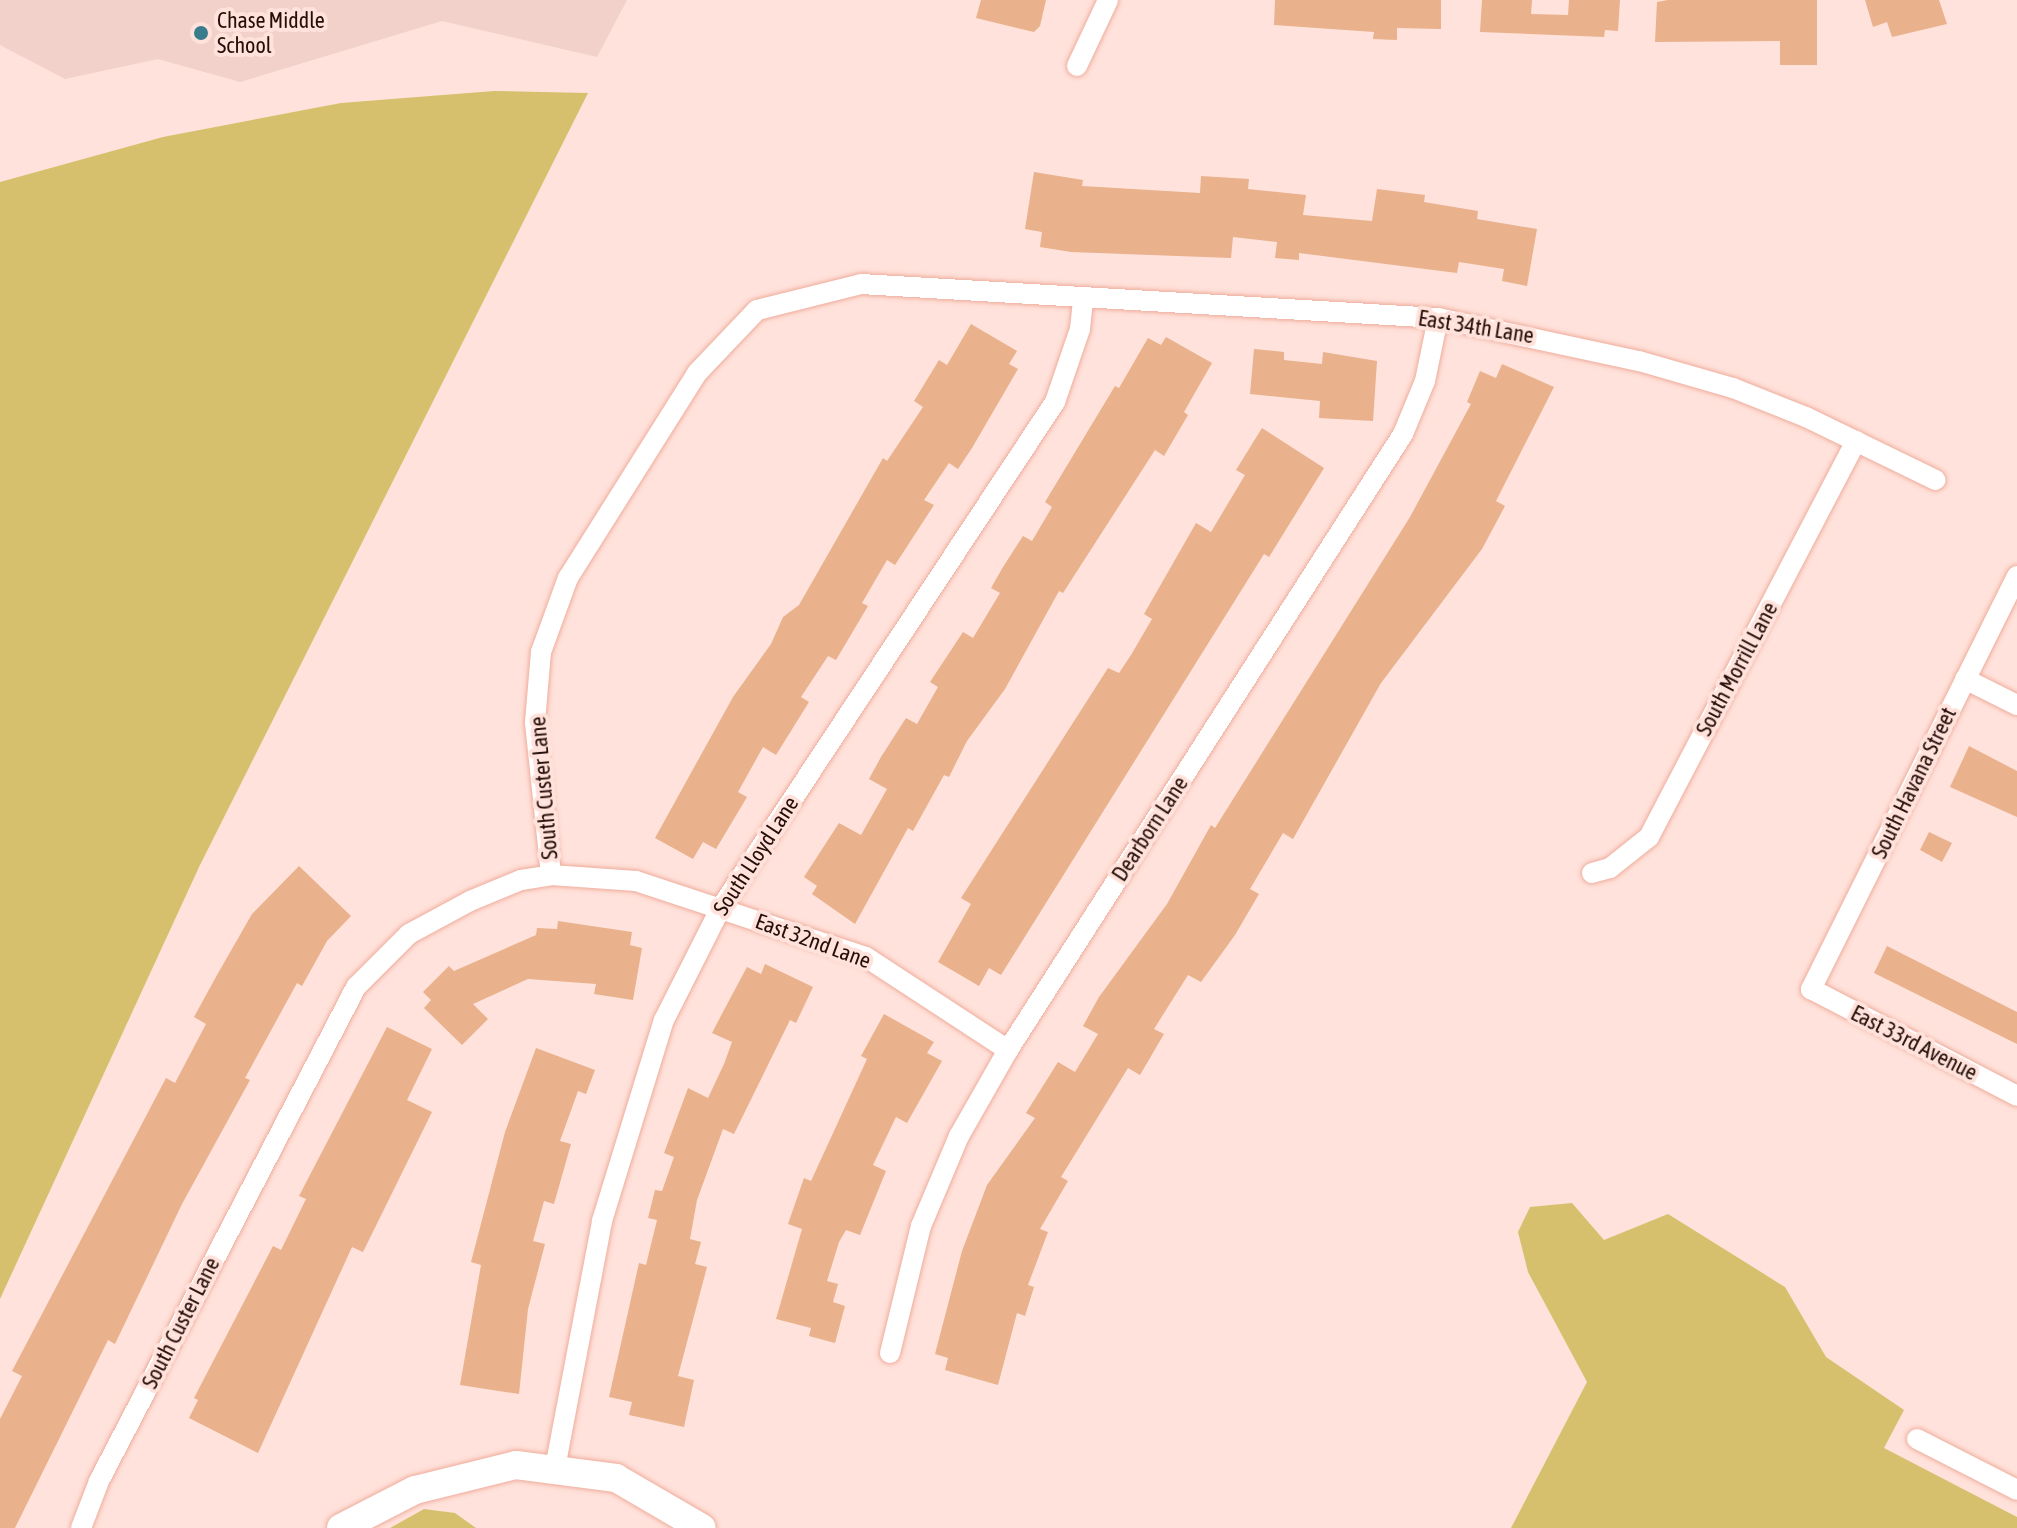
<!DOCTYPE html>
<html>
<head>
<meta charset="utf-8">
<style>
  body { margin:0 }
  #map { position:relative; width:2017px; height:1528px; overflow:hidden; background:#ffe2db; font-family:"Asap Condensed",sans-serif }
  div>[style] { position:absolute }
  .built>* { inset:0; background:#f1d1c9 }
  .green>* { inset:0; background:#d6c06d }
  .building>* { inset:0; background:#e9b18c }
  .roads { filter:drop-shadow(0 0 2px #efad9c) drop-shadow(0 0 2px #efad9c) }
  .street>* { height:20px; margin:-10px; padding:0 10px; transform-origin:10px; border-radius:10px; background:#fff }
  .secondary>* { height:28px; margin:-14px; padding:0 14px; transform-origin:14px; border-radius:14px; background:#fff }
  .dots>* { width:22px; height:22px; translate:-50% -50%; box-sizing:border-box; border:4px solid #ffe2db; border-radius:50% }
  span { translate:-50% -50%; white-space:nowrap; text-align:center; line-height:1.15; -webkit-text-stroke:8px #ffe2db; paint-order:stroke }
  .poi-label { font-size:22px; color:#250e08 }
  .left { translate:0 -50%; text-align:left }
  .street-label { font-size:22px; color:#250e08 }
</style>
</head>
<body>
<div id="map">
  <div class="built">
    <i style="clip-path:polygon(0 0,627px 0,597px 57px,442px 21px,240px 82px,158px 59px,65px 79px,0 45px)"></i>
  </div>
  <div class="green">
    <i style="clip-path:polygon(494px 91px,588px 93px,200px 865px,0 1299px,0 182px,163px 137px,341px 103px)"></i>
    <i style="clip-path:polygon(1572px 1203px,1604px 1240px,1668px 1214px,1785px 1287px,1826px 1357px,1904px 1410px,1884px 1448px,2017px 1517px,2017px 1528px,1511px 1528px,1587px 1382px,1528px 1272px,1518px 1232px,1530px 1207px)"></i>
    <i style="clip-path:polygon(424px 1509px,455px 1513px,476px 1528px,390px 1528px)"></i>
  </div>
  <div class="building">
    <i style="clip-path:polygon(981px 0,1046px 0,1040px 26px,1034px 32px,976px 18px)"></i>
    <i style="clip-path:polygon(1275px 0,1441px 0,1441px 29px,1397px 28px,1397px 40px,1373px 39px,1374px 32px,1274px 25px)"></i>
    <i style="clip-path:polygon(1482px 0,1532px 0,1531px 14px,1568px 15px,1569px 0,1620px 0,1618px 31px,1605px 30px,1604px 37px,1480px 32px)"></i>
    <i style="clip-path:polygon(1668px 0,1817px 0,1817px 65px,1780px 65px,1780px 41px,1655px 42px,1657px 2px)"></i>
    <i style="clip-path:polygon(1865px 0,1939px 0,1947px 24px,1892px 37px,1887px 22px,1873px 27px)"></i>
    <i style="clip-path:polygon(1034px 172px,1083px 180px,1082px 186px,1200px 193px,1201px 176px,1249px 179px,1248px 189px,1306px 195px,1303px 215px,1372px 221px,1377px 189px,1425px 195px,1424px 202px,1478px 211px,1477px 219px,1537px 229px,1527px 286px,1502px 281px,1504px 269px,1459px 262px,1457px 273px,1299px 253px,1299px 260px,1275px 258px,1277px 242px,1233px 237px,1231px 258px,1071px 252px,1040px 247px,1042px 232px,1025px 229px)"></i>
    <i style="clip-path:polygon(971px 324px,1017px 351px,1009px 364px,1018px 369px,972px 448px,958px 469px,949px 463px,924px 500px,934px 505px,895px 565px,887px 560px,862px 603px,868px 606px,836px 660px,828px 656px,801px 697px,809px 702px,776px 755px,763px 747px,738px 792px,747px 797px,716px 849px,703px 842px,693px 859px,655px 838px,733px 697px,771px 644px,783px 617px,799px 605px,883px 458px,887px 461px,923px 407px,914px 401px,939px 360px,947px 365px)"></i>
    <i style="clip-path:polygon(1166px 337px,1212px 363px,1184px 412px,1188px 415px,1164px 456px,1155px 450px,1063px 593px,1059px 591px,1005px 689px,967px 741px,949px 777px,944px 775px,913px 831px,908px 828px,855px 924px,812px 894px,817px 886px,804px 877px,839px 823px,861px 835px,887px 789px,869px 779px,881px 757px,906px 718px,917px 724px,938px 687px,930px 682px,963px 632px,973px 638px,1000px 593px,991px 588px,1003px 567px,1023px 536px,1032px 541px,1052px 507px,1045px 502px,1115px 386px,1119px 388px,1148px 338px,1161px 345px)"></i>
    <i style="clip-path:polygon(1254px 349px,1284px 352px,1284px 360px,1322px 364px,1323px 352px,1377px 361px,1373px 421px,1319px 418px,1320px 401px,1250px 394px)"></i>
    <i style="clip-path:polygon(1502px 364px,1554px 387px,1496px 501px,1505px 506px,1482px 549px,1381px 683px,1293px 839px,1283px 833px,1250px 889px,1259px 894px,1235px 935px,1201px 982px,1188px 975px,1154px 1029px,1164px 1034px,1140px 1075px,1128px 1068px,1061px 1177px,1068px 1181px,1040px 1229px,1048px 1232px,1028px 1285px,1034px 1287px,1025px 1316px,1017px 1313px,998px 1385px,945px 1370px,948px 1358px,935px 1354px,962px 1251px,987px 1185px,1035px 1118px,1026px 1113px,1058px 1062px,1075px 1072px,1098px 1034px,1083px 1026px,1099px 997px,1167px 904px,1211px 825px,1215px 828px,1410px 517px,1471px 404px,1467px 402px,1480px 371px,1496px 378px)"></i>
    <i style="clip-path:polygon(1262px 428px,1324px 468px,1269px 557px,1264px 554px,1001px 975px,989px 968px,979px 986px,938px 962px,971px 904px,961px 898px,1108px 668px,1119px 673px,1131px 655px,1152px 619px,1144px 614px,1196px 523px,1211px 532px,1245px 475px,1236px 470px)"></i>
    <i style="clip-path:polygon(1969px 746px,2017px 771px,2017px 817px,1950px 787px)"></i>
    <i style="clip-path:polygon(1929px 832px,1952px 843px,1942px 862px,1920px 850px)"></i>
    <i style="clip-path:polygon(299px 866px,351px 916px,327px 941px,302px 986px,297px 983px,245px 1078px,250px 1080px,182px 1204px,115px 1344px,108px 1340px,15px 1528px,0 1528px,0 1419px,22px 1376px,12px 1371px,166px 1078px,175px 1083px,206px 1024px,194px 1017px,217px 975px,252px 914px)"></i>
    <i style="clip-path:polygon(558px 921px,632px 932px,630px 945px,642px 948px,633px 1000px,594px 994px,596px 984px,528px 979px,473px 1004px,488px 1019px,462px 1045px,424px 1008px,431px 1000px,423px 992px,449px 966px,454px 971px,536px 935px,537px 928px,557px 929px)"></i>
    <i style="clip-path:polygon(1887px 946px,2017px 1012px,2017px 1044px,1874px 973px)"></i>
    <i style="clip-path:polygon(765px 964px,813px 987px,796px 1023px,790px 1020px,734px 1134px,723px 1129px,697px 1200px,690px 1239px,701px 1242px,695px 1264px,707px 1267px,678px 1376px,694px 1380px,684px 1427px,629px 1415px,632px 1402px,609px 1397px,639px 1263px,646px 1265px,657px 1220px,648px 1218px,655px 1190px,662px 1191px,674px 1157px,664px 1153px,688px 1088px,708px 1098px,724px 1064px,732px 1042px,712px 1033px,724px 1010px,747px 967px,761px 974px)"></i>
    <i style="clip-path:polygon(884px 1014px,934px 1042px,927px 1053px,942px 1061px,907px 1123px,896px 1117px,873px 1165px,886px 1171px,860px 1235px,846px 1230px,839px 1242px,827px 1281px,838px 1284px,833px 1302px,845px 1306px,835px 1343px,809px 1336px,811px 1328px,776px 1319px,802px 1229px,788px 1224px,804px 1178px,811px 1181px,867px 1059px,861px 1056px)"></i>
    <i style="clip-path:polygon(387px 1027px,432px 1049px,407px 1100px,432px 1112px,363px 1252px,352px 1247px,258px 1453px,189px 1418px,198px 1400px,194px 1398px,273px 1246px,281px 1250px,306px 1199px,299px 1196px)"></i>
    <i style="clip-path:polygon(536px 1048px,595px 1070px,586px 1094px,578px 1091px,560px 1141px,571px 1144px,554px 1204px,544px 1201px,533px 1241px,545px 1244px,528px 1309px,519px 1394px,460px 1385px,481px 1265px,471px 1262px,505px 1132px)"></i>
  </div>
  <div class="roads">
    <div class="street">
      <i style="left:1077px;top:66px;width:73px;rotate:-64.8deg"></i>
      <i style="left:2017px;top:576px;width:462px;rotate:116.5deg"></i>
      <i style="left:1811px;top:989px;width:232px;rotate:27.4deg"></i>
      <i style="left:1965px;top:679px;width:58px;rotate:26.6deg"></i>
      <i style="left:1592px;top:873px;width:19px;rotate:-16deg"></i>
      <i style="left:1610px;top:868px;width:50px;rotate:-38.5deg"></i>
      <i style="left:1649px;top:837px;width:447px;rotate:-62.4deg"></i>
      <i style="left:551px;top:875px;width:154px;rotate:-96deg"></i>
      <i style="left:535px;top:722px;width:70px;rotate:-85.1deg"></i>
      <i style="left:541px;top:652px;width:79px;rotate:-70deg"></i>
      <i style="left:568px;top:578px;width:242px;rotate:-57.8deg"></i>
      <i style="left:697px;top:373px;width:87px;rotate:-46.4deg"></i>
      <i style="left:757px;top:310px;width:107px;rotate:-14deg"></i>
      <i style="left:861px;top:284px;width:578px;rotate:3.37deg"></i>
      <i style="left:1438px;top:318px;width:206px;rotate:12.1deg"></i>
      <i style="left:1639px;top:361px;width:98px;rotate:16deg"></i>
      <i style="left:1733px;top:388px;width:79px;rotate:21.7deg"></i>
      <i style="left:1806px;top:417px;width:144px;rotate:25.9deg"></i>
      <i style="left:890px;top:1353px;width:131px;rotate:-76.3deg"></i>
      <i style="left:921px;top:1226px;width:98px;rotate:-67.1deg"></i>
      <i style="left:959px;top:1136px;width:99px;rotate:-60.3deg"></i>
      <i style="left:1008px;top:1050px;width:732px;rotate:-57.33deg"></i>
      <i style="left:1403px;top:434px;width:57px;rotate:-67.5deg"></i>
      <i style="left:1425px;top:381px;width:64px;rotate:-78.3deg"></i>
      <i style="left:1917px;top:1439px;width:112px;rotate:27deg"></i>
      <i style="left:555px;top:1468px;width:251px;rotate:-79.2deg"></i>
      <i style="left:602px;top:1221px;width:210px;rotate:-72.9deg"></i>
      <i style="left:664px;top:1020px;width:124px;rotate:-63.2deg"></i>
      <i style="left:720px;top:909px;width:608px;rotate:-56.55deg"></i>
      <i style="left:1055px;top:402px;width:77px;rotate:-71.1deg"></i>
      <i style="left:1080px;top:329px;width:29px;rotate:-84deg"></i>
      <i style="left:81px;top:1528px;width:50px;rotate:-69deg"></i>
      <i style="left:99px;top:1481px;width:557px;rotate:-62.51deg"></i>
      <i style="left:356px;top:987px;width:75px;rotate:-45deg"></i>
      <i style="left:409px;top:934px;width:69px;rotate:-28.4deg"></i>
      <i style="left:470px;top:901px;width:55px;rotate:-22.4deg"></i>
      <i style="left:521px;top:880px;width:30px;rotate:-9deg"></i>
      <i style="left:551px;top:875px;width:85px;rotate:4deg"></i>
      <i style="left:636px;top:881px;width:242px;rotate:18.3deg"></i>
      <i style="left:866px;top:957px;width:170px;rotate:33.2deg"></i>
    </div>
    <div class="secondary">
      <i style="left:341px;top:1528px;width:83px;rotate:-27.2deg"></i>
      <i style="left:415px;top:1490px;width:104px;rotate:-13.9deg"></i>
      <i style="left:516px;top:1465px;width:101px;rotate:7.4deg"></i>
      <i style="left:616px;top:1478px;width:99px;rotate:30.2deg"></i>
    </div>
  </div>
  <div class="dots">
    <i style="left:201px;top:33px;background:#397d8c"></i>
  </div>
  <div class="poi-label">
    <span class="left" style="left:217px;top:33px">Chase Middle<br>School</span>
  </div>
  <div class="street-label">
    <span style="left:1476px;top:327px;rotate:9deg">East 34th Lane</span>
    <span style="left:1737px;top:669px;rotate:-62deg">South Morrill Lane</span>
    <span style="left:1914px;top:783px;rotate:-64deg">South Havana Street</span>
    <span style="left:544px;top:788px;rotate:-95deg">South Custer Lane</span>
    <span style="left:1150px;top:829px;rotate:-57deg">Dearborn Lane</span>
    <span style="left:756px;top:856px;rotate:-57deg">South Lloyd Lane</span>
    <span style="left:813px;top:941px;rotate:20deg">East 32nd Lane</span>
    <span style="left:1914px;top:1043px;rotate:27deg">East 33rd Avenue</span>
    <span style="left:181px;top:1323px;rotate:-63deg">South Custer Lane</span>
  </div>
</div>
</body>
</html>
